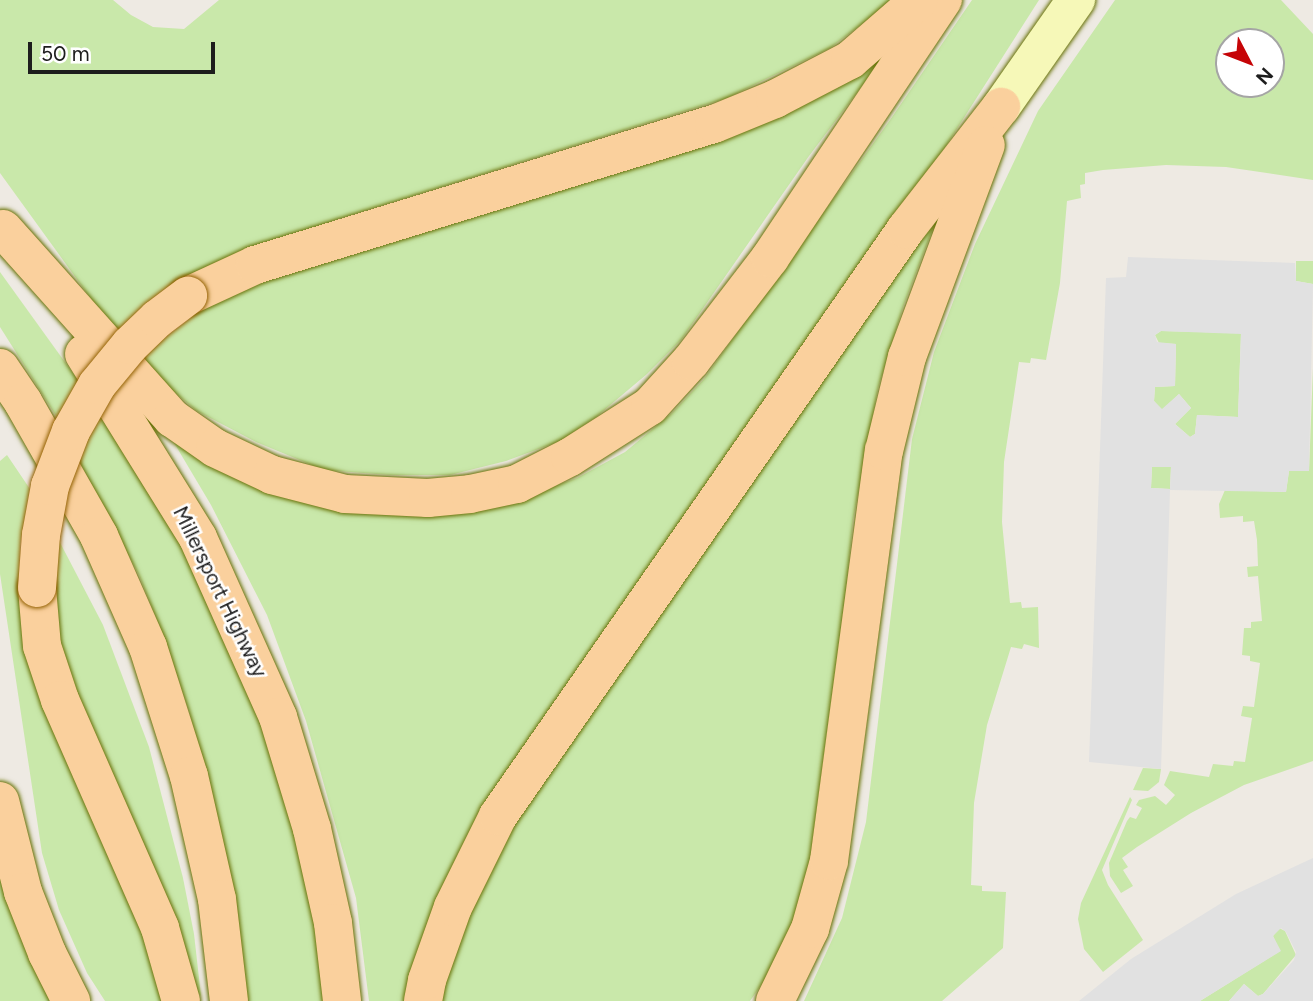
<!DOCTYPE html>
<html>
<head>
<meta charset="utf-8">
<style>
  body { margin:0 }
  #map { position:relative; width:1313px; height:1001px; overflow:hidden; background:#eeeae3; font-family:Figtree,sans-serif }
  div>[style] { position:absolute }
  .grass>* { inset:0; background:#c9e8aa }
  .parking>* { inset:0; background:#e1e1e1 }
  .roads { filter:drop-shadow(0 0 2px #687207) drop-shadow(0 0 2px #687207) }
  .secondary>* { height:38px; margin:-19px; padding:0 19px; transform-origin:19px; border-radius:19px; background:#f6f8b8 }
  .primary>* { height:38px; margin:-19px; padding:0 19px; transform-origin:19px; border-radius:19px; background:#fad09d }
  .bridges { filter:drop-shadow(0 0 2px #946203) drop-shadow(0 0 2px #946203) }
  .primary-bridge>* { height:38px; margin:-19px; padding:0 19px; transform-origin:19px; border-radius:19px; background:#fad09d }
  span { translate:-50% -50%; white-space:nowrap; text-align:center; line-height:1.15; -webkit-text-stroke:5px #fff; paint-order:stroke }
  .street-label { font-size:21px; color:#1d1d1d }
  .north { position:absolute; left:1215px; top:28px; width:70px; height:70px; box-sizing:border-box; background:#fff; border:2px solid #a5a5a5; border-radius:50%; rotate:132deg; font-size:19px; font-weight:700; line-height:28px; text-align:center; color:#1d1d1d }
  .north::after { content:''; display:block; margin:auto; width:24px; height:32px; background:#c60407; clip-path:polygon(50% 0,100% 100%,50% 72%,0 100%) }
  .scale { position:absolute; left:28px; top:42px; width:187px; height:32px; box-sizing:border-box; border:4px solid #1d1d1d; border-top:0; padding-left:9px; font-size:21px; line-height:24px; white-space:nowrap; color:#1d1d1d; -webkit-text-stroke:5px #fff; paint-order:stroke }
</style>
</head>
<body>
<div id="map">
  <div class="grass">
    <i style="clip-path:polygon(0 0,113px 0,131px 15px,153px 27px,184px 29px,219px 0,903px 0,883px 8px,830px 48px,727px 98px,338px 219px,265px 246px,118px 336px,0 173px)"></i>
    <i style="clip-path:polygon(972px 0,1039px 0,944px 149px,781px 386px,408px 1001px,369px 1001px,356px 898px,306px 721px,267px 615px,211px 505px,173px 441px,209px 458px,524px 497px,577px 478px,625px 452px,672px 413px,704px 379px,890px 120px)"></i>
    <i style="clip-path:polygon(evenodd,1115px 0,1281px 0,1313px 34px,1313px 180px,1226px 167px,1166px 165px,1103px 170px,1085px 173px,1085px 184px,1080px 185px,1081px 198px,1067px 201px,1060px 283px,1046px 360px,1031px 358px,1030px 363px,1019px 362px,1004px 462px,1002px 522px,1010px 603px,1021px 602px,1022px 608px,1038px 607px,1039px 648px,1024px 644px,1022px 649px,1011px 647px,987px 725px,974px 803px,971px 885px,982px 886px,982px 891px,1006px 892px,1003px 948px,942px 1001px,804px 1001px,842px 918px,866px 822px,912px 439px,934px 352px,975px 244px,1038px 111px,1115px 0,1229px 42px,1271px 42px,1271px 84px,1229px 84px,1229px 42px)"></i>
    <i style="clip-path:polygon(874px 57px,880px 62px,809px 156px,681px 340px,647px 374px,596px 417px,560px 441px,506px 461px,450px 475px,390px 475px,324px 470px,256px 442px,197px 411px,136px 360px,218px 297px)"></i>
    <i style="clip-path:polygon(926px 225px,933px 228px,903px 307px,878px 388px,853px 520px,837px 684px,804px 898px,772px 969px,750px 1001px,438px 1001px,446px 967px,504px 840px)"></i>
    <i style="clip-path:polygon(1296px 261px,1313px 261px,1313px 284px,1296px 281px)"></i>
    <i style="clip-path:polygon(0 272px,80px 383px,58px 419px,0 327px)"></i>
    <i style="clip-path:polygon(1161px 331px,1241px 333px,1238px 417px,1197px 415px,1195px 434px,1190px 437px,1175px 424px,1191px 408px,1179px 394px,1162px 410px,1154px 401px,1155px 387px,1175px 386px,1176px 344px,1159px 343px,1155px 335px)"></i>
    <i style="clip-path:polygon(1313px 368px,1313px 761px,1244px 785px,1191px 813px,1137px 847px,1122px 858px,1128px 867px,1123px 870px,1133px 886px,1121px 893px,1110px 876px,1109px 863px,1127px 821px,1130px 817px,1136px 819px,1142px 808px,1136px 805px,1139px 800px,1155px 796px,1166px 805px,1175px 795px,1164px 785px,1170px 771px,1209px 777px,1213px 764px,1233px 766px,1234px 761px,1245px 762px,1252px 718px,1241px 716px,1243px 706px,1254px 707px,1260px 663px,1250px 661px,1250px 656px,1242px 655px,1244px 628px,1251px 628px,1251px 622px,1262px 621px,1258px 576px,1248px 577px,1247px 567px,1258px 566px,1257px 540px,1254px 521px,1243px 522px,1243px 516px,1220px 518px,1219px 504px,1225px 490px,1286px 492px,1289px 471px,1309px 471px)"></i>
    <i style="clip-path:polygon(98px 411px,183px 547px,242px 665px,283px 783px,315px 918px,326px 1001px,247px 1001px,211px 791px,189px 711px,165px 640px,139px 575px,76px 455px)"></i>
    <i style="clip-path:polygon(7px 455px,30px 489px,20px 544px,19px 594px,168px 1001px,105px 1001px,87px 973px,59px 910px,42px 853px,0 574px,0 461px)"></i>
    <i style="clip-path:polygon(1171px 466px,1170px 489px,1151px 488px,1152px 467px)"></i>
    <i style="clip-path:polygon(54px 531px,103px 625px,149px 747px,183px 878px,194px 934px,201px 996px,196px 991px,105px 773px,55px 632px)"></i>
    <i style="clip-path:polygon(1143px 768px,1161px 769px,1159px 782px,1148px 791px,1133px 790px)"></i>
    <i style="clip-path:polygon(1130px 797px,1132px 800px,1102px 870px,1108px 885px,1143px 940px,1103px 972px,1084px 949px,1078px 919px,1081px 903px)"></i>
    <i style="clip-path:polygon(0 860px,53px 1001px,0 1001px)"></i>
    <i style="clip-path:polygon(1279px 928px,1285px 931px,1296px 955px,1263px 994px,1258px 996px,1244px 984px,1229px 1001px,1200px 1001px,1280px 951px,1273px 936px)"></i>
  </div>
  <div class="parking">
    <i style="clip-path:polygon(evenodd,1128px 257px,1295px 263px,1296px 281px,1313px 284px,1309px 471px,1289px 471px,1286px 492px,1170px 490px,1161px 769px,1089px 762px,1106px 278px,1126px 277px,1128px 257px,1161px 331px,1241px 334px,1238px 417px,1197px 415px,1195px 434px,1190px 437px,1175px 424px,1191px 408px,1179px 394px,1162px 409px,1154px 401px,1155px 387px,1175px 386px,1176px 344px,1157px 342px,1155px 335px,1161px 331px,1128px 257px,1152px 467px,1171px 467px,1170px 489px,1151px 488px,1152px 467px)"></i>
    <i style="clip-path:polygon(1313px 858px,1313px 1001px,1229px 1001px,1244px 984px,1258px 996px,1263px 994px,1294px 960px,1296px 952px,1286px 932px,1281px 928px,1273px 936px,1281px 951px,1200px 1001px,1079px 1001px,1131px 959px,1236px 894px)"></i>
  </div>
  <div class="roads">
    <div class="secondary">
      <i style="left:1001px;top:107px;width:131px;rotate:-55deg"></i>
    </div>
    <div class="primary">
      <i style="left:3px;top:229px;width:254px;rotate:48.2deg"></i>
      <i style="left:172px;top:418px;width:52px;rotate:34.9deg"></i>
      <i style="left:215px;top:448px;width:63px;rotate:25.3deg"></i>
      <i style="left:272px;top:475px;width:75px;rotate:14.6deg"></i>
      <i style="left:345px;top:494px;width:83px;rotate:2.8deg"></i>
      <i style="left:428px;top:498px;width:42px;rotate:-5.4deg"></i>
      <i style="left:470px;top:494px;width:48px;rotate:-12deg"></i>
      <i style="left:517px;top:484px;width:59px;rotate:-27deg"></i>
      <i style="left:570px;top:457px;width:95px;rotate:-32.5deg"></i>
      <i style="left:650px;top:406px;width:61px;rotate:-47.7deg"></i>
      <i style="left:691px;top:361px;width:130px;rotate:-52.5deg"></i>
      <i style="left:770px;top:258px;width:311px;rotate:-56.2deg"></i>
      <i style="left:188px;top:296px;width:74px;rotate:-24.8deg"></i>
      <i style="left:255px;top:265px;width:480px;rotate:-17.1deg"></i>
      <i style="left:714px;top:124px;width:66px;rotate:-22.3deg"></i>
      <i style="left:775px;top:99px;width:85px;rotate:-27.5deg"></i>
      <i style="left:850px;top:60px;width:91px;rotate:-41deg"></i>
      <i style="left:84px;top:354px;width:216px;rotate:58.2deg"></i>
      <i style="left:198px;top:538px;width:196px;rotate:65.9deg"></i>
      <i style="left:278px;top:717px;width:117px;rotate:73.1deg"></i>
      <i style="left:312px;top:829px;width:96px;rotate:77.4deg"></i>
      <i style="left:333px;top:923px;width:79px;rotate:83.4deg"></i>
      <i style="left:0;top:368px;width:41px;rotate:55.9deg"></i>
      <i style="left:23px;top:402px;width:154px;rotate:60.4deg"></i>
      <i style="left:99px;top:536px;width:121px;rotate:66.2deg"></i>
      <i style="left:148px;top:647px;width:135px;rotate:72.4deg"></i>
      <i style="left:189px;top:776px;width:126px;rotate:77.2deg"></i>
      <i style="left:217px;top:899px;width:103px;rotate:83.3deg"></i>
      <i style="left:37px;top:588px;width:58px;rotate:85.1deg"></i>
      <i style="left:42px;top:646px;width:57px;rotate:71.6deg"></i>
      <i style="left:60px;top:700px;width:249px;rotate:66.3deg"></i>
      <i style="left:160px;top:928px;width:76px;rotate:74deg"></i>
      <i style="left:0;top:801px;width:94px;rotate:75.8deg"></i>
      <i style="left:23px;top:892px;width:66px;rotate:68.5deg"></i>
      <i style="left:47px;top:953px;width:54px;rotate:63.4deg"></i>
      <i style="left:423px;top:1001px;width:21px;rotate:-79deg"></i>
      <i style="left:427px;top:980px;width:77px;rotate:-70.4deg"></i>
      <i style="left:453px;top:907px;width:102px;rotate:-63.7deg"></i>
      <i style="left:498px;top:816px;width:715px;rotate:-55.2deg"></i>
      <i style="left:906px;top:229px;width:155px;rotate:-52.1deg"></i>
      <i style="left:775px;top:1001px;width:80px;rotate:-64.1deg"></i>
      <i style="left:810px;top:929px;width:71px;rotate:-74.4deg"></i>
      <i style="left:829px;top:861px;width:414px;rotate:-82.4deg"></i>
      <i style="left:884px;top:451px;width:97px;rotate:-76.3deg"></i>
      <i style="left:907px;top:357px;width:226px;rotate:-69.6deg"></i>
    </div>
  </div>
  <div class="bridges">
    <div class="primary-bridge">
      <i style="left:37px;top:588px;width:53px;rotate:-85.7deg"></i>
      <i style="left:41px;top:535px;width:50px;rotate:-79.6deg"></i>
      <i style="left:50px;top:486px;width:59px;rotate:-69.1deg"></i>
      <i style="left:71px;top:431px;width:53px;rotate:-60.5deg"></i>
      <i style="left:97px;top:385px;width:52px;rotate:-50.5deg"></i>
      <i style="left:130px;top:345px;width:37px;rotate:-44deg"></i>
      <i style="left:157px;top:319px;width:39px;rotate:-37deg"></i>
    </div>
  </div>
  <div class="street-label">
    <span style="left:220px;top:592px;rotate:64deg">Millersport Highway</span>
  </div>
  <div class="north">N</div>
  <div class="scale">50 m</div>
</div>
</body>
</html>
